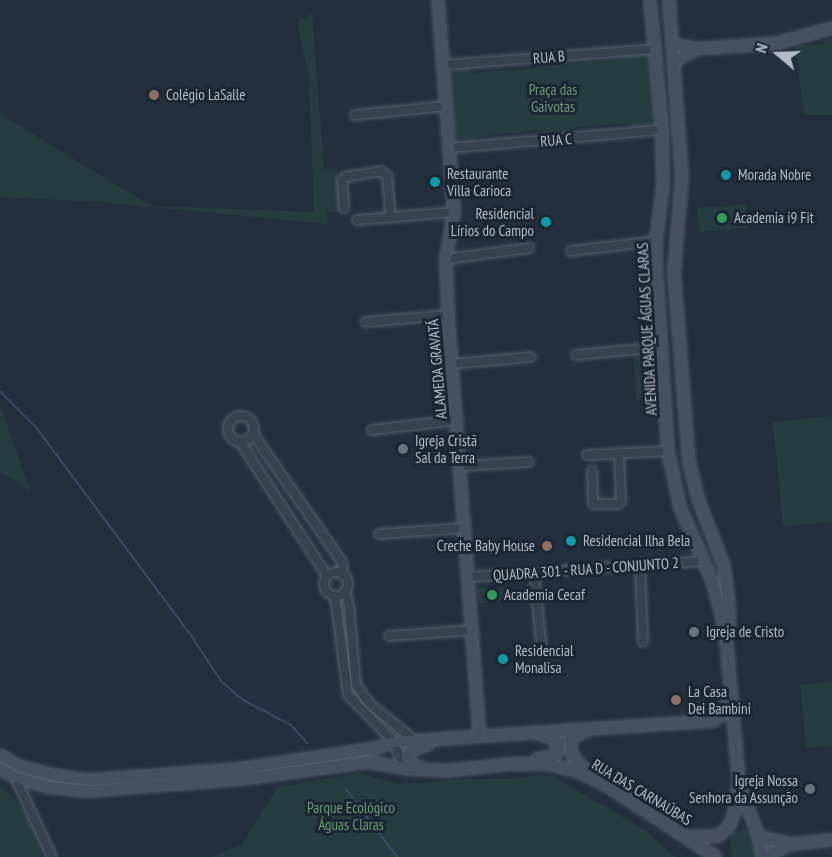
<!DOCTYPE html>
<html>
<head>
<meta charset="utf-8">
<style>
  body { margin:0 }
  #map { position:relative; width:832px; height:857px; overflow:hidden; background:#242f3e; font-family:"PT Sans Narrow",sans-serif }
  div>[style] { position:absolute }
  .green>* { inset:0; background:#263c3f }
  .stream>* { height:2px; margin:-1px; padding:0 1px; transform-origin:1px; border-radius:1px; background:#394c67 }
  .roads { filter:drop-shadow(0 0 2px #565f6c) drop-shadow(0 0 2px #565f6c) }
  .street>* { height:8px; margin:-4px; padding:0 4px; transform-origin:4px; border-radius:4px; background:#38414e }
  .street>.ring { margin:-4px; padding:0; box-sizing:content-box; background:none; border:8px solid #38414e; border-radius:50% }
  .secondary>* { height:10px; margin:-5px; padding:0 5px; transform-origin:5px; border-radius:5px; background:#465061 }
  .dots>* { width:16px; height:16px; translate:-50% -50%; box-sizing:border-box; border:3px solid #1d2633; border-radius:50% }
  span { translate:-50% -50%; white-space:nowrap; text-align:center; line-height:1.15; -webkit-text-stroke:6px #1d2633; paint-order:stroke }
  .street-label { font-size:15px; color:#b4bcc9 }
  .park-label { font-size:15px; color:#6b9a76 }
  .poi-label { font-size:15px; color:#b4bcc9 }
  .left { translate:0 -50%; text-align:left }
  .right { translate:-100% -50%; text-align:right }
  .north { position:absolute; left:748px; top:24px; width:60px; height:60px; -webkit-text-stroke:4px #1d2633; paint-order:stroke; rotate:289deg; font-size:16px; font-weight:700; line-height:24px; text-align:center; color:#b4bcc9 }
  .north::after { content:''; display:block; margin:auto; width:21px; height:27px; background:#b4bcc9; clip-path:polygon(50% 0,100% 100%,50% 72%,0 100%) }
</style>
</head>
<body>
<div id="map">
  <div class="green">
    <i style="clip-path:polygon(312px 14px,324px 169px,337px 168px,340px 211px,327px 212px,328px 224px,99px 202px,0 197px,0 114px,151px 206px,314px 212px,309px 78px,298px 26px,298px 21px)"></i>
    <i style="clip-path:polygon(832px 38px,832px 115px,804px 115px,795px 44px,814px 46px)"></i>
    <i style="clip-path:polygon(622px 53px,646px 53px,649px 56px,655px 121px,649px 128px,632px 129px,631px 123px,569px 128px,565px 135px,541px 136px,540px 130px,475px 137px,474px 142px,464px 143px,454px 136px,450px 74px,457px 68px,470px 67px,471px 73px,530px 69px,537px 67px,536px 61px,562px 58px,563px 65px,623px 59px)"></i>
    <i style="clip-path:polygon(746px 204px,748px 228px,699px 232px,697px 208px)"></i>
    <i style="clip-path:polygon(654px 347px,658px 399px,636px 400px,633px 352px)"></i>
    <i style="clip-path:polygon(0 405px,30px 491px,0 471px)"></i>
    <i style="clip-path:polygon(832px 416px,832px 522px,783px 526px,773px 422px)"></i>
    <i style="clip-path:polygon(505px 586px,507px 601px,478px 604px,477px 589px)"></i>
    <i style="clip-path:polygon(832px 682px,832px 746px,806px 748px,800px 685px)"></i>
    <i style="clip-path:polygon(360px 773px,399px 784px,475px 779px,512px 779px,543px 774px,552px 776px,643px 829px,675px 857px,213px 857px,242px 844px,278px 787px)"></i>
    <i style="clip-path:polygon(0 786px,10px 793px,29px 817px,42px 857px,0 857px)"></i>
    <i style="clip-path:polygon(744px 829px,753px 834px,758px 857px,731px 857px,730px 838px,734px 833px)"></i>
  </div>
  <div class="stream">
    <i style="left:0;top:391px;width:49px;rotate:45deg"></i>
    <i style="left:35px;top:426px;width:263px;rotate:53.3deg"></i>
    <i style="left:192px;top:637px;width:53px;rotate:56.6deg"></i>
    <i style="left:221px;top:681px;width:29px;rotate:41deg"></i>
    <i style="left:243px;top:700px;width:54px;rotate:27.5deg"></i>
    <i style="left:291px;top:725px;width:24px;rotate:48deg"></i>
    <i style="left:346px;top:789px;width:85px;rotate:53.1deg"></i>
  </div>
  <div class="roads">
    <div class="street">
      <i style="left:444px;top:65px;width:212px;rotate:-4.3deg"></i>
      <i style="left:355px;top:115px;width:92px;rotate:-5.6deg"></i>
      <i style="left:450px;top:148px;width:213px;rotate:-4.9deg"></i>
      <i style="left:344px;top:208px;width:28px;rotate:-94deg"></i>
      <i style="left:342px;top:180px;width:4px;rotate:-45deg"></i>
      <i style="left:345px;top:177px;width:36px;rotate:-9deg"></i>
      <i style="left:381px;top:171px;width:8px;rotate:40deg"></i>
      <i style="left:387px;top:176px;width:42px;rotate:84.6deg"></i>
      <i style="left:357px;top:220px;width:97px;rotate:-4.7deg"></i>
      <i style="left:571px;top:251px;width:86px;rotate:-6.7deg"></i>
      <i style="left:446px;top:259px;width:84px;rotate:-7.5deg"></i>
      <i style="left:366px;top:322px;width:82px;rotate:-4.9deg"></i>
      <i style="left:576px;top:355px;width:86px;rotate:-5.3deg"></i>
      <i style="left:452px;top:364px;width:79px;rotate:-5.1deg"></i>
      <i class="ring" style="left:228px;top:416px;width:18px;height:18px"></i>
      <i style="left:372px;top:430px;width:86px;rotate:-6.7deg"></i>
      <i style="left:253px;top:434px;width:156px;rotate:55.2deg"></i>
      <i style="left:342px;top:562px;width:13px;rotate:86deg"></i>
      <i style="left:240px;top:442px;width:160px;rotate:57deg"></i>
      <i style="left:587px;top:455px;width:81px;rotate:-2.8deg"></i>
      <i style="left:461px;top:466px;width:68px;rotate:-3.4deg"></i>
      <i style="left:592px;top:471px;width:33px;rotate:88deg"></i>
      <i style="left:593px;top:504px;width:25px"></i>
      <i style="left:618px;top:504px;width:4px;rotate:-45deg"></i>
      <i style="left:621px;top:501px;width:47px;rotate:-92.4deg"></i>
      <i style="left:379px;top:534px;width:86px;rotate:-4deg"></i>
      <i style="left:640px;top:565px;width:77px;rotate:87.8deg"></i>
      <i class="ring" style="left:324px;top:572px;width:16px;height:16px"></i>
      <i style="left:534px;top:573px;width:77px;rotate:84.1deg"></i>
      <i style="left:469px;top:577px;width:236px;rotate:-3.9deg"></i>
      <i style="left:345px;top:592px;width:14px;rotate:73deg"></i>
      <i style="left:349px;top:605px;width:80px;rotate:85deg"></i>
      <i style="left:356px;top:685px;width:24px;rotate:54deg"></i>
      <i style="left:370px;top:704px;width:58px;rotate:39.4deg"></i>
      <i style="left:335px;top:596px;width:100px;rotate:82.5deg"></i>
      <i style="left:348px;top:695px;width:66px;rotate:45.6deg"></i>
      <i style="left:394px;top:742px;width:28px;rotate:69deg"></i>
      <i style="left:389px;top:636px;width:84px;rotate:-4.1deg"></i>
      <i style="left:15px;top:777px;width:88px;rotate:65.2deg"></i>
    </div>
    <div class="secondary">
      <i style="left:438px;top:0;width:213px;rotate:85.7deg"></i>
      <i style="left:454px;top:212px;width:48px;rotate:99.7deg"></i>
      <i style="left:446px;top:259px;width:56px;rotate:88deg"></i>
      <i style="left:448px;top:315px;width:422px;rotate:85.7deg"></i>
      <i style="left:650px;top:0;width:131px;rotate:84.7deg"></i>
      <i style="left:662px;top:130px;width:56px;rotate:89deg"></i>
      <i style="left:663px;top:186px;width:55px;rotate:97.3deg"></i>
      <i style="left:656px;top:241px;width:25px;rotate:90deg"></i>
      <i style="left:656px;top:266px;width:185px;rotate:86.3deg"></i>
      <i style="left:668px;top:451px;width:57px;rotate:77.9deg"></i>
      <i style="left:680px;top:507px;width:81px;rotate:66.6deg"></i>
      <i style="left:712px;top:581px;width:33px;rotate:74deg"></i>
      <i style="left:721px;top:613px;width:36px;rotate:80deg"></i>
      <i style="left:727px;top:648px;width:135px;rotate:84.9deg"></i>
      <i style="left:739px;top:782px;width:32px;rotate:99deg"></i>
      <i style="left:734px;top:814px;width:14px;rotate:111deg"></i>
      <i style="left:729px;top:827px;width:14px;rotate:141deg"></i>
      <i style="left:718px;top:836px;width:30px;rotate:178deg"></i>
      <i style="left:669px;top:0;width:175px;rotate:85.8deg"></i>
      <i style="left:682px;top:175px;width:97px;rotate:94.7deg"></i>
      <i style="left:674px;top:272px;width:191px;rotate:85.5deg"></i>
      <i style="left:689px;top:462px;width:38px;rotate:76deg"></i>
      <i style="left:698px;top:499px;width:72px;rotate:68.8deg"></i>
      <i style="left:724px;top:566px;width:39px;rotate:83deg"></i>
      <i style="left:729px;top:605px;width:27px;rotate:90deg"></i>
      <i style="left:672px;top:44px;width:25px;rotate:12deg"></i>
      <i style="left:696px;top:49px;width:82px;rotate:-4.2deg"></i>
      <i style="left:778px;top:43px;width:56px;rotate:-15.5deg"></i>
      <i style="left:674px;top:62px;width:26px;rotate:-31deg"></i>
      <i style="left:586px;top:731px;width:17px;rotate:155deg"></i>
      <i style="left:571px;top:738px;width:11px;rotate:90deg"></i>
      <i style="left:571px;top:749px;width:8px;rotate:76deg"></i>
      <i style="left:573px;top:757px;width:21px;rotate:47deg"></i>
      <i style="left:0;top:755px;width:24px;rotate:30deg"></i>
      <i style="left:21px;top:767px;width:37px;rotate:14deg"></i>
      <i style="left:57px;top:776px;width:34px;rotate:7deg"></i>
      <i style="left:91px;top:780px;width:148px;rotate:-4.3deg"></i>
      <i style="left:239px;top:769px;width:140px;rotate:-8.7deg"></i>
      <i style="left:377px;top:748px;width:18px;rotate:-19deg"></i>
      <i style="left:394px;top:742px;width:320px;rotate:-3.8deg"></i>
      <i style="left:713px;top:721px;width:14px;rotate:-36deg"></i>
      <i style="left:724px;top:713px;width:17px;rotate:-73deg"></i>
      <i style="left:537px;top:759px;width:17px;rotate:-10deg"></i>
      <i style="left:554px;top:756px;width:8px;rotate:-50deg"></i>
      <i style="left:559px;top:750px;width:12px;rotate:-110deg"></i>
      <i style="left:555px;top:739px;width:18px;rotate:-164deg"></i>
      <i style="left:420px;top:767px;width:9px;rotate:-162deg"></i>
      <i style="left:411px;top:764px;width:9px;rotate:-117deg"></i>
      <i style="left:407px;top:756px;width:8px;rotate:-50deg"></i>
      <i style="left:412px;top:750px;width:18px;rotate:-19deg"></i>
      <i style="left:0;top:769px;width:17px;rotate:28deg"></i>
      <i style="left:15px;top:777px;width:34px;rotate:17deg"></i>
      <i style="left:47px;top:787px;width:41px;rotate:5.6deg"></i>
      <i style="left:88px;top:791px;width:153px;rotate:-4.5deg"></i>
      <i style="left:241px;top:779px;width:128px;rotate:-7.6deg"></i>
      <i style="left:368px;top:762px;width:44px;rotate:9.2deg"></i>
      <i style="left:411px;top:769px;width:35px;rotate:3deg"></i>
      <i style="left:446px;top:771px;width:64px;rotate:-6.2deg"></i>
      <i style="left:510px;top:764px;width:37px"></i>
      <i style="left:547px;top:764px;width:31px;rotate:13deg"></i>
      <i style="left:577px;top:771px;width:32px;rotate:26deg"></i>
      <i style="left:606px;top:785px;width:131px;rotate:33.2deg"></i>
      <i style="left:740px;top:787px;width:53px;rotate:69.2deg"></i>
      <i style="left:759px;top:837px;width:20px;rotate:81deg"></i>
      <i style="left:759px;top:837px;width:35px;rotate:12deg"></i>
      <i style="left:793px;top:844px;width:39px;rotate:-6deg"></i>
      <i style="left:766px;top:857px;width:26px;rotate:-28deg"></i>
    </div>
  </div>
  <div class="dots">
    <i style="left:154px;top:95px;background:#8d6e63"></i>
    <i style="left:726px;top:175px;background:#0f9aa8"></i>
    <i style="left:435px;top:182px;background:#0f9aa8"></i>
    <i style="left:722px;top:218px;background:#2e9e5b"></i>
    <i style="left:546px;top:222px;background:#0f9aa8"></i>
    <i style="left:403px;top:449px;background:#6b7280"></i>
    <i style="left:571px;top:541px;background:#0f9aa8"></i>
    <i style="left:547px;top:546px;background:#8d6e63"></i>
    <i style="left:492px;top:595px;background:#2e9e5b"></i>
    <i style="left:694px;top:632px;background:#6b7280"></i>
    <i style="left:503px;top:659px;background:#0f9aa8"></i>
    <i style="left:676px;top:700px;background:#8d6e63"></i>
    <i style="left:810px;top:789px;background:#6b7280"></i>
  </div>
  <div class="street-label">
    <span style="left:549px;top:57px;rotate:-5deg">RUA B</span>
    <span style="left:556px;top:140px;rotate:-5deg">RUA C</span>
    <span style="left:647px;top:329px;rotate:-93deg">AVENIDA PARQUE ÁGUAS CLARAS</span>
    <span style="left:437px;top:369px;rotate:-95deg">ALAMEDA GRAVATÁ</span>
    <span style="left:586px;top:569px;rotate:-4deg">QUADRA 301 - RUA D - CONJUNTO 2</span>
    <span style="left:642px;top:792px;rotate:31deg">RUA DAS CARNAÚBAS</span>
  </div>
  <div class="park-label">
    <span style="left:553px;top:98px">Praça das<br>Gaivotas</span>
    <span style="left:351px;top:816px">Parque Ecológico<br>Águas Claras</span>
  </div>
  <div class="poi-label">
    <span class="left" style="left:166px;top:95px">Colégio LaSalle</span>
    <span class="left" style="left:447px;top:182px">Restaurante<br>Villa Carioca</span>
    <span class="left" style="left:738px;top:175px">Morada Nobre</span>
    <span class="right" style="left:534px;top:222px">Residencial<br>Lírios do Campo</span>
    <span class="left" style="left:734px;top:218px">Academia i9 Fit</span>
    <span class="left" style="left:415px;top:449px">Igreja Cristã<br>Sal da Terra</span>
    <span class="left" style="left:583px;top:541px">Residencial Ilha Bela</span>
    <span class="right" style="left:535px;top:546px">Creche Baby House</span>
    <span class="left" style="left:504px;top:595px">Academia Cecaf</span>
    <span class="left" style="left:706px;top:632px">Igreja de Cristo</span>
    <span class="left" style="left:515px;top:659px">Residencial<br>Monalisa</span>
    <span class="left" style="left:688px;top:700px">La Casa<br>Dei Bambini</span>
    <span class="right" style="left:798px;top:789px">Igreja Nossa<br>Senhora da Assunção</span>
  </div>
  <div class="north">N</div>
</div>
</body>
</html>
